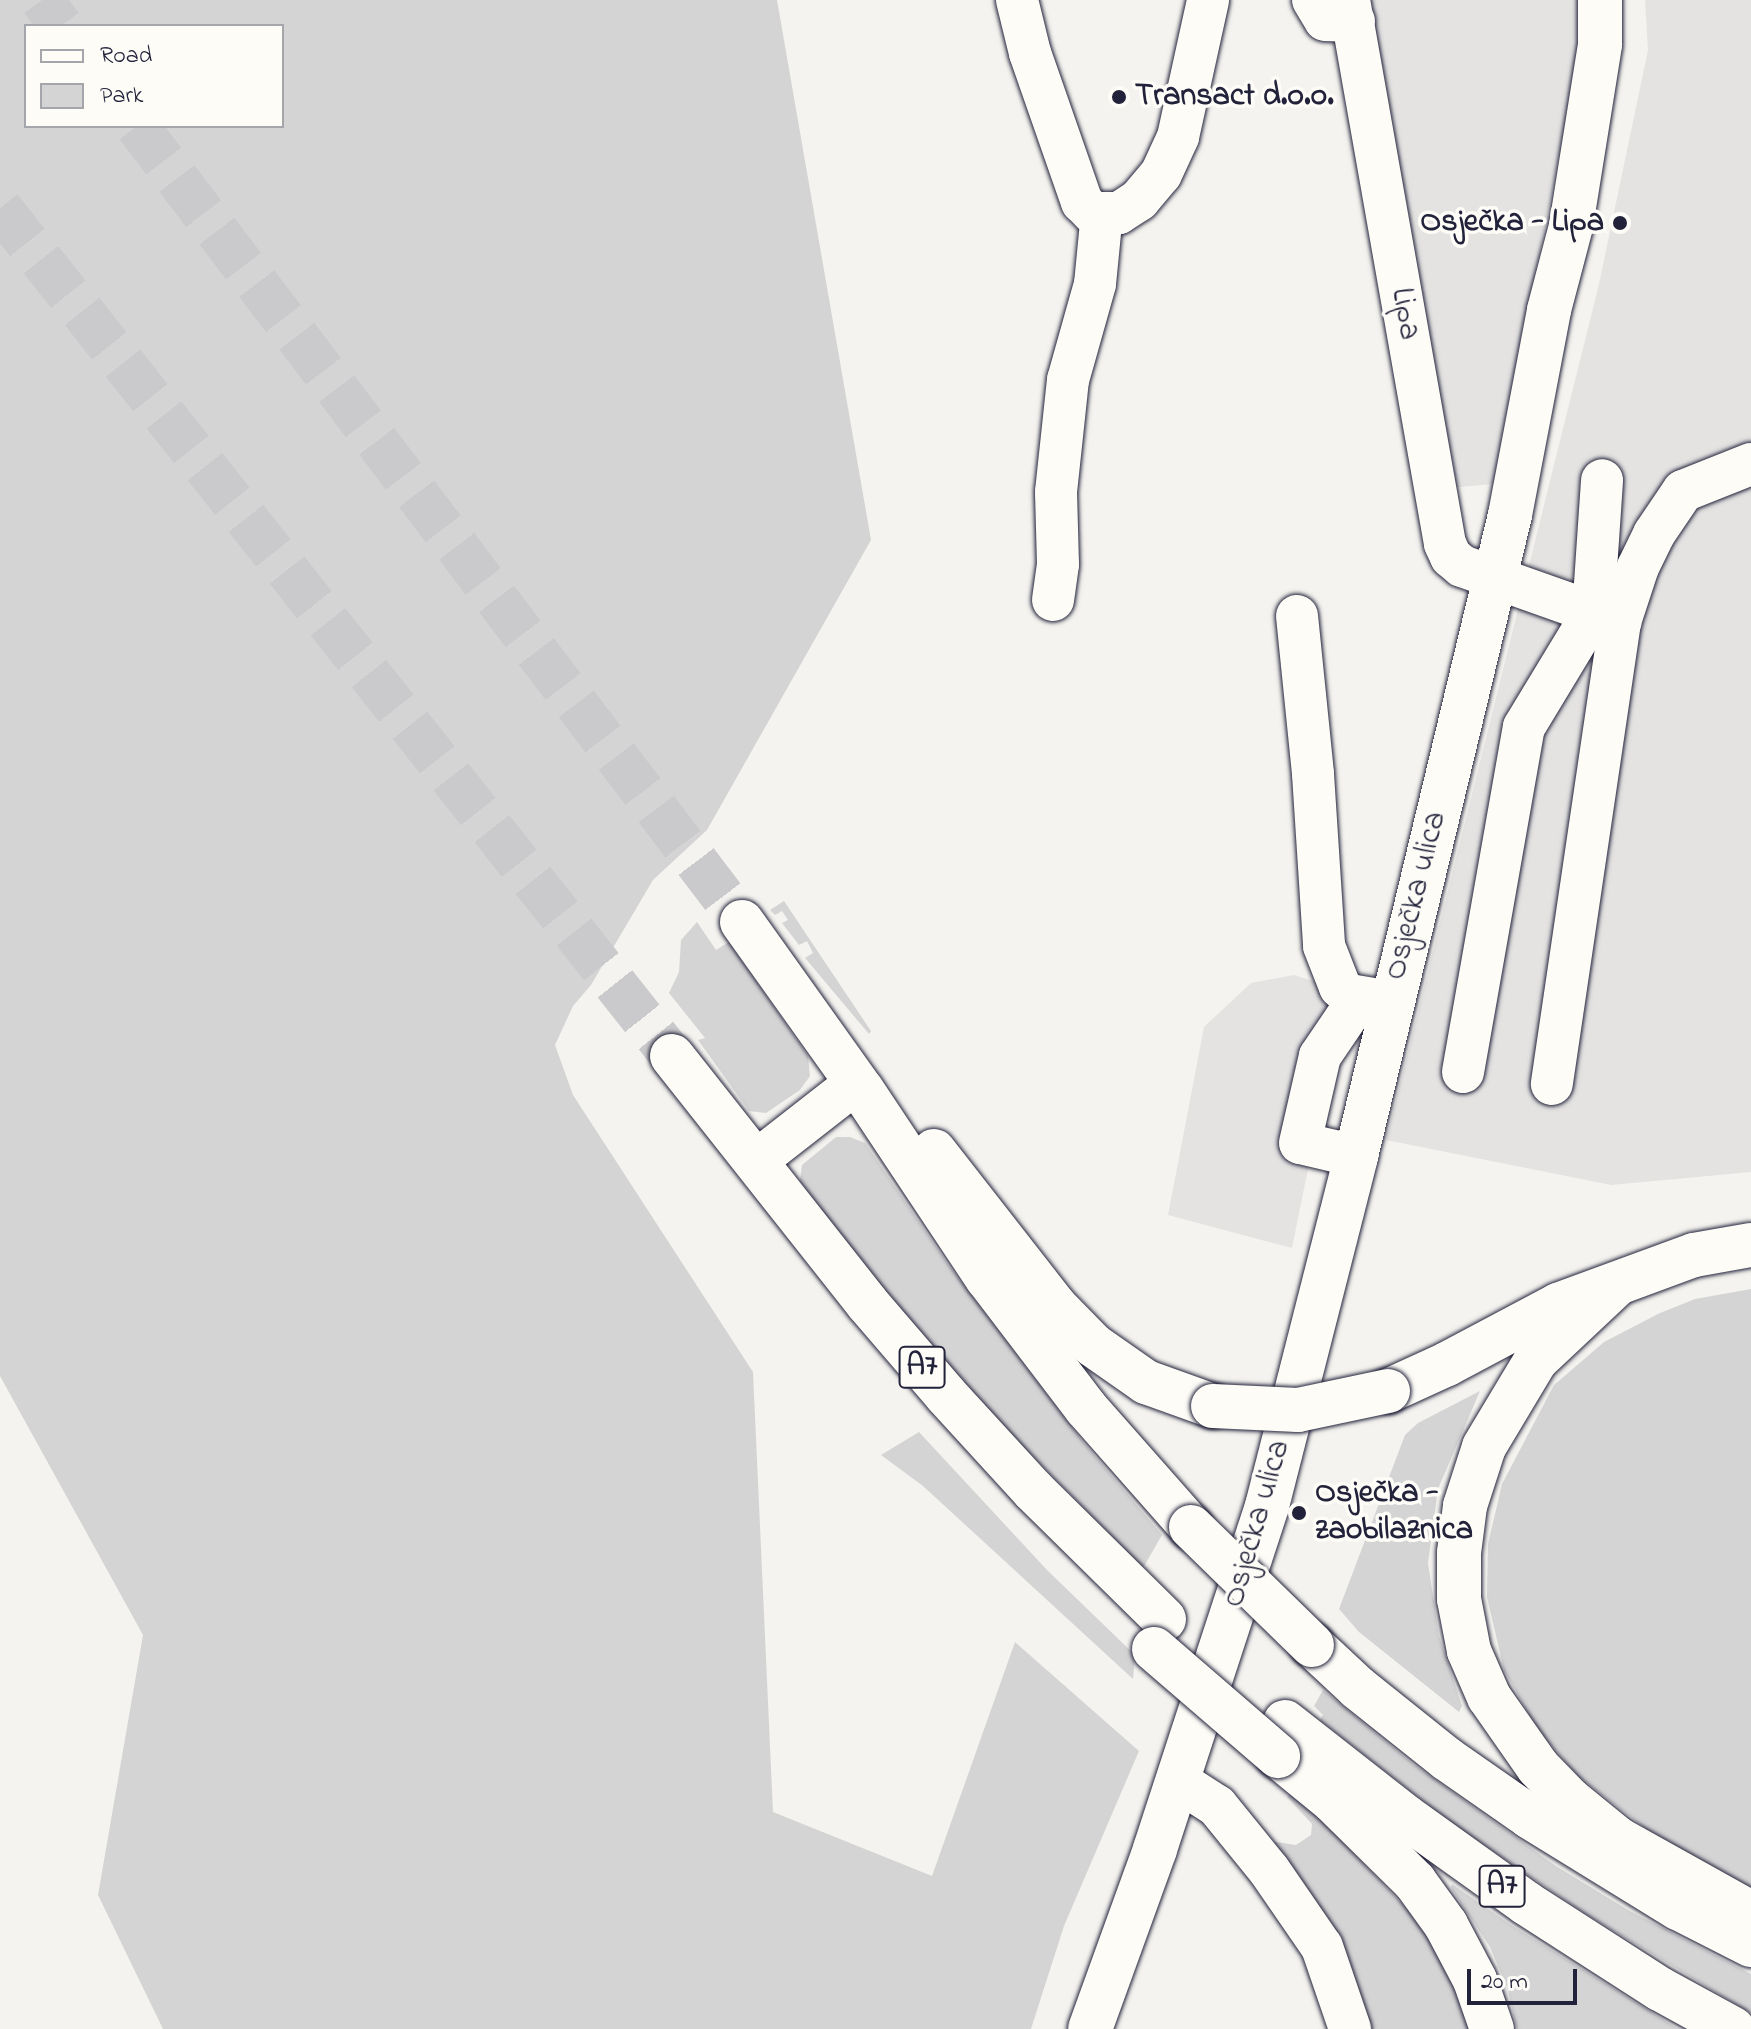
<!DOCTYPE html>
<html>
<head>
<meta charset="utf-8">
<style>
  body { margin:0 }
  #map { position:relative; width:1751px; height:2029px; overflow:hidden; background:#f4f3ef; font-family:"Indie Flower",sans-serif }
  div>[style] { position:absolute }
  .built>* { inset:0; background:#e4e3e2 }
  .green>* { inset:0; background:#d5d4d5 }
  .highway-tunnel>* { height:44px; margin-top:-22px; transform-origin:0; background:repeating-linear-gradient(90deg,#cac9cb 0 44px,transparent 0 66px) }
  .roads { filter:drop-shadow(0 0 2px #22223b) drop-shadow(0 0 2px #22223b) }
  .minor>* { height:42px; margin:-21px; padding:0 21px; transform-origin:21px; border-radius:21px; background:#fdfcf7 }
  .major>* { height:44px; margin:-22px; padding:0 22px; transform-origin:22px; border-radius:22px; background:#fdfcf7 }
  .highway>* { height:44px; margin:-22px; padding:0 22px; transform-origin:22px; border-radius:22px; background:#fdfcf7 }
  .bridges { filter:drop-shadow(0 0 2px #22223b) drop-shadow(0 0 2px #22223b) }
  .highway-bridge>* { height:44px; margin:-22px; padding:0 22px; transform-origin:22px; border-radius:22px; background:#fdfcf7 }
  .dots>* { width:22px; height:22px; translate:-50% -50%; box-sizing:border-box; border:4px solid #fdfcf7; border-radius:50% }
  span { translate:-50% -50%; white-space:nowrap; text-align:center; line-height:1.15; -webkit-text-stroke:7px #fdfcf7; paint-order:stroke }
  .shield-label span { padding:2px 6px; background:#fdfcf7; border:2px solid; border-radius:6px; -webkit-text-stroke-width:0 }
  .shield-label { font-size:30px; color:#22223b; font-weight:700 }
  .poi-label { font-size:32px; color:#22223b; font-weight:700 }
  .left { translate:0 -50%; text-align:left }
  .right { translate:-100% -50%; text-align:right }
  .street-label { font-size:32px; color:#22223b }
  .legend { position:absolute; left:24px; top:24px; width:260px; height:104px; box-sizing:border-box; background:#fdfcf7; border:2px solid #a5a5ac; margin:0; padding:10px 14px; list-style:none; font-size:24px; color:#22223b }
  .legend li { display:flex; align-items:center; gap:16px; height:40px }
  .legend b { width:40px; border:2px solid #a5a5ac }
  .scale { position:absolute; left:1467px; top:1969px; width:110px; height:36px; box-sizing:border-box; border:4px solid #22223b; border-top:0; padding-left:10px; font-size:24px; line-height:28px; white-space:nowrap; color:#22223b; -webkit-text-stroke:6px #fdfcf7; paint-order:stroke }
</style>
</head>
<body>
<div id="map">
  <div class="built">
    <i style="clip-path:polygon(1349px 0,1581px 0,1584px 31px,1493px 484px,1425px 490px)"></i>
    <i style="clip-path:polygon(1645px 0,1751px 0,1751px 1172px,1611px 1185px,1386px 1140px,1599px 284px,1648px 50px)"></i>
    <i style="clip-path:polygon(1294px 975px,1344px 991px,1292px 1248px,1168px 1215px,1204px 1027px,1251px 983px)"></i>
  </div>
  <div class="green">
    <i style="clip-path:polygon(evenodd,0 0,777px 0,871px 540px,707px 830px,653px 880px,591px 985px,573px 1006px,555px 1045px,573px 1095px,753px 1372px,773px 1812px,932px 1876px,1015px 1642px,1139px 1751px,1064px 1926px,1031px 2029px,163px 2029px,98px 1895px,143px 1635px,0 1376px,0 0,26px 26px,282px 26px,282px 126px,26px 126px,26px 26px)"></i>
    <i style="clip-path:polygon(784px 901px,871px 1031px,869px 1034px,805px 958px,813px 953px,807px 941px,799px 945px,782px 923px,788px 920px,782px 911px,775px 915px,770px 910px)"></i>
    <i style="clip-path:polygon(697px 922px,716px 950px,729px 942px,808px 1056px,810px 1076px,800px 1090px,766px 1113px,749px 1111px,698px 1040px,705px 1038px,669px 993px,679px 972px,681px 940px)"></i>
    <i style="clip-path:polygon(836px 1137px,850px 1137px,865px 1143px,947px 1263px,1083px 1442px,1162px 1535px,1143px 1568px,1005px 1428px,887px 1295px,800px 1181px,802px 1165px)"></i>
    <i style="clip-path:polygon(1751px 1289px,1751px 1893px,1675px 1851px,1578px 1776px,1538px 1730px,1504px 1670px,1487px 1597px,1488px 1544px,1502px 1484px,1554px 1385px,1604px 1342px,1660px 1313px,1695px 1299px)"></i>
    <i style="clip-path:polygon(1480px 1391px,1438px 1489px,1428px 1563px,1439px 1636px,1462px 1706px,1459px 1712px,1359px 1632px,1339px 1609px,1405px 1435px,1418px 1423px)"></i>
    <i style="clip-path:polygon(919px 1432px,1047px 1570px,1135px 1655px,1133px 1679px,923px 1486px,881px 1455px)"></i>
    <i style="clip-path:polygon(1323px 1690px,1413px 1764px,1556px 1866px,1628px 1910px,1751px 1974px,1751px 2013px,1586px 1914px,1454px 1825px,1320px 1720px,1323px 1715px,1314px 1706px)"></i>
    <i style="clip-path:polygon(1293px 1791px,1413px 1915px,1439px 1953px,1471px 2029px,1365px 2029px,1270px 1841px,1296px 1845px,1311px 1835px,1312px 1824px,1287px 1797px)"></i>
    <i style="clip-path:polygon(1452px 1884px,1511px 1925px,1678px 2029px,1517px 2029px,1507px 1987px,1490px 1947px,1451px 1888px)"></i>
  </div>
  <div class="highway-tunnel">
    <i style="left:42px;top:0;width:32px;rotate:54deg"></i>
    <i style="left:137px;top:126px;width:1000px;rotate:52.76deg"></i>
    <i style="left:0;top:208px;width:1082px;rotate:51.6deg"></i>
  </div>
  <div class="roads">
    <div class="minor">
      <i style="left:1017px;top:0;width:55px;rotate:76.2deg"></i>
      <i style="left:1030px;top:53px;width:158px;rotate:70.8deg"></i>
      <i style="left:1082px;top:202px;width:16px;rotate:45deg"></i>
      <i style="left:1093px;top:213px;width:26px"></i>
      <i style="left:1119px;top:213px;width:24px;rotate:-33deg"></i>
      <i style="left:1139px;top:200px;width:34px;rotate:-50deg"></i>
      <i style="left:1161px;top:174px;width:41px;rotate:-65.3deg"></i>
      <i style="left:1178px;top:137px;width:140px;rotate:-77.6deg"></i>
      <i style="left:1313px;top:0;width:23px;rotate:59deg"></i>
      <i style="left:1325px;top:20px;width:29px;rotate:2deg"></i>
      <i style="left:1349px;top:0;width:552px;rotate:79.99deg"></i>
      <i style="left:1445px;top:544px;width:14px;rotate:65deg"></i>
      <i style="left:1451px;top:557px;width:14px;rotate:39deg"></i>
      <i style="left:1462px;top:566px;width:168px;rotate:19.5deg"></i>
      <i style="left:1620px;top:622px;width:467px;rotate:98.4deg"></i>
      <i style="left:1053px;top:600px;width:36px;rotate:-82deg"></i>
      <i style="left:1058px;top:564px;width:72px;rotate:-91.6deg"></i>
      <i style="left:1056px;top:492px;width:113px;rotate:-83.9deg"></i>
      <i style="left:1068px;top:380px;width:100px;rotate:-74.3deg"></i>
      <i style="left:1095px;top:284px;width:71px;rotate:-84.4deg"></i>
      <i style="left:1297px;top:616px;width:159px;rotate:84.2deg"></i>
      <i style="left:1313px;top:774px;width:172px;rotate:86.3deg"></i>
      <i style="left:1324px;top:946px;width:44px;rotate:68.7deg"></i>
      <i style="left:1340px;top:987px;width:12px;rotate:42deg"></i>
      <i style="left:1349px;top:995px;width:43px;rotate:9.5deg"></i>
      <i style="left:1620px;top:622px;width:58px;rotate:-71.9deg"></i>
      <i style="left:1638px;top:567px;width:37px;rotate:-64deg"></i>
      <i style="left:1654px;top:534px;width:52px;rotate:-56deg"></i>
      <i style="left:1683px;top:491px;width:73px;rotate:-21.7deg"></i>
      <i style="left:1463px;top:1072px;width:350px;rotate:-80deg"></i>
      <i style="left:1524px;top:727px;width:133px;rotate:-58.8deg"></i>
      <i style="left:1593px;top:613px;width:133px;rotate:-86.1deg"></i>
      <i style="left:1356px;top:1156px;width:57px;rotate:-166.9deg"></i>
      <i style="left:1300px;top:1143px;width:89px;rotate:-77.1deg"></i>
      <i style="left:1320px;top:1056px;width:71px;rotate:-55.9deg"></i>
      <i style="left:756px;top:1161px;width:128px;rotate:-38deg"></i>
      <i style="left:1178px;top:1781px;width:46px;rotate:32.7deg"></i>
      <i style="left:1217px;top:1806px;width:82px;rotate:50.9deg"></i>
      <i style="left:1269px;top:1870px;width:93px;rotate:55.5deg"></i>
      <i style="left:1322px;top:1947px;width:87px;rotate:71.1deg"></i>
    </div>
    <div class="major">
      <i style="left:1090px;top:2029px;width:191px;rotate:-70.1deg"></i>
      <i style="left:1155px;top:1849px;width:361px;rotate:-71.9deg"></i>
      <i style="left:1267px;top:1506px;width:361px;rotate:-75.7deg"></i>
      <i style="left:1356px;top:1156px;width:659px;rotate:-76.49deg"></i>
      <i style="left:1510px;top:515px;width:209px;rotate:-79.2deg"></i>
      <i style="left:1549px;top:310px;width:87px;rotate:-75.3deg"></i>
      <i style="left:1571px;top:226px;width:184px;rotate:-80.9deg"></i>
      <i style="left:1600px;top:44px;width:44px;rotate:-90deg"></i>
    </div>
    <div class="highway">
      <i style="left:742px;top:922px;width:206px;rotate:54.5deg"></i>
      <i style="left:862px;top:1090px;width:226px;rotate:56.4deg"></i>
      <i style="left:987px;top:1278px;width:163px;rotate:52.7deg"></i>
      <i style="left:1086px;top:1408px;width:159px;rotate:48.6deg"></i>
      <i style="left:672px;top:1056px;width:315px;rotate:51.7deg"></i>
      <i style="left:867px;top:1303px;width:121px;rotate:49.3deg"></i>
      <i style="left:946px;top:1395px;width:129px;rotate:47.5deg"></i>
      <i style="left:1033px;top:1490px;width:184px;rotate:44.6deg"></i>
      <i style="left:934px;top:1151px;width:197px;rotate:52deg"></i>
      <i style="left:1055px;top:1306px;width:54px;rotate:45.7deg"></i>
      <i style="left:1093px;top:1345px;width:65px;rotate:34.9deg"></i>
      <i style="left:1146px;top:1382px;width:71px;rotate:19.7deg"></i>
      <i style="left:1617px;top:1284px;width:111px;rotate:136.8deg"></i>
      <i style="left:1536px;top:1360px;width:101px;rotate:120.9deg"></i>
      <i style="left:1484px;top:1447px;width:62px;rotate:107.9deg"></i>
      <i style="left:1465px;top:1506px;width:47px;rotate:97.3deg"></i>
      <i style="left:1459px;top:1553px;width:46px;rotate:90deg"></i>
      <i style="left:1459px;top:1599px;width:53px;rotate:79.1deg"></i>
      <i style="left:1469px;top:1651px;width:50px;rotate:66.5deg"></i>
      <i style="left:1489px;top:1697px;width:85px;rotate:55deg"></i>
      <i style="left:1538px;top:1767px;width:45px;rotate:45.9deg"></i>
      <i style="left:1569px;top:1799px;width:63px;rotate:39.2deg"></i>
      <i style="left:1618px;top:1839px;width:152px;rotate:29.1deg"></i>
      <i style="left:1388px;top:1391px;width:65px;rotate:-24.6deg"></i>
      <i style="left:1447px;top:1364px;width:126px;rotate:-28deg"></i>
      <i style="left:1558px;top:1305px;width:145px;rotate:-20.2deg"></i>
      <i style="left:1694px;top:1255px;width:58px;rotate:-10deg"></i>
      <i style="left:1312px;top:1645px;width:63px;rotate:43.1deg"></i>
      <i style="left:1358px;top:1688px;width:114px;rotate:38.6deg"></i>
      <i style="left:1447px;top:1759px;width:101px;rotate:34.9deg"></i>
      <i style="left:1530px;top:1817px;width:174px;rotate:31.6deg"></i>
      <i style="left:1678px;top:1908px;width:82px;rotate:26.9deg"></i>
      <i style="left:1285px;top:1722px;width:154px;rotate:38.1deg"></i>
      <i style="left:1406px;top:1817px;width:148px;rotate:35.6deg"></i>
      <i style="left:1526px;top:1903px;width:159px;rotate:32.7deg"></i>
      <i style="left:1660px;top:1989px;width:83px;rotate:28.7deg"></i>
      <i style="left:1278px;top:1756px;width:71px;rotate:39.3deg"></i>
      <i style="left:1333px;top:1801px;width:115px;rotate:44.6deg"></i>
      <i style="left:1415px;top:1882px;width:53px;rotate:54.2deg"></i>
      <i style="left:1446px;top:1925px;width:62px;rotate:62.2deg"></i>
      <i style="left:1475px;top:1980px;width:52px;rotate:70.9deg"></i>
    </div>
  </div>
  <div class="bridges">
    <div class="highway-bridge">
      <i style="left:1213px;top:1406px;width:85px;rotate:2.7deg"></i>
      <i style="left:1298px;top:1410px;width:92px;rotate:-11.9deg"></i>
      <i style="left:1191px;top:1527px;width:169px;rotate:44.3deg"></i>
      <i style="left:1154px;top:1649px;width:164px;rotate:40.8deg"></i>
    </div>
  </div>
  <div class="dots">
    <i style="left:1119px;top:97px;background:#22223b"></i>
    <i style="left:1620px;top:223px;background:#22223b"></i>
    <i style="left:1299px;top:1513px;background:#22223b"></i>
  </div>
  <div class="shield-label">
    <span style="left:922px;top:1367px">A7</span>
    <span style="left:1502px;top:1886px">A7</span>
  </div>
  <div class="poi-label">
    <span class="left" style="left:1135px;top:97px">Transact d.o.o.</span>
    <span class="right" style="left:1604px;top:223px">Osječka - Lipa</span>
    <span class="left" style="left:1315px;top:1513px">Osječka -<br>zaobilaznica</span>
  </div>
  <div class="street-label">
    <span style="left:1404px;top:314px;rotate:80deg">Lipa</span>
    <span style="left:1417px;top:896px;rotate:-76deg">Osječka ulica</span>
    <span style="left:1258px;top:1524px;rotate:-74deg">Osječka ulica</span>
  </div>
  <ul class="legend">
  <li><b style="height:10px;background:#fdfcf7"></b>Road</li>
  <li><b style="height:22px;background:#d5d4d5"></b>Park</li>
  </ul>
  <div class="scale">20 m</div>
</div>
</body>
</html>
